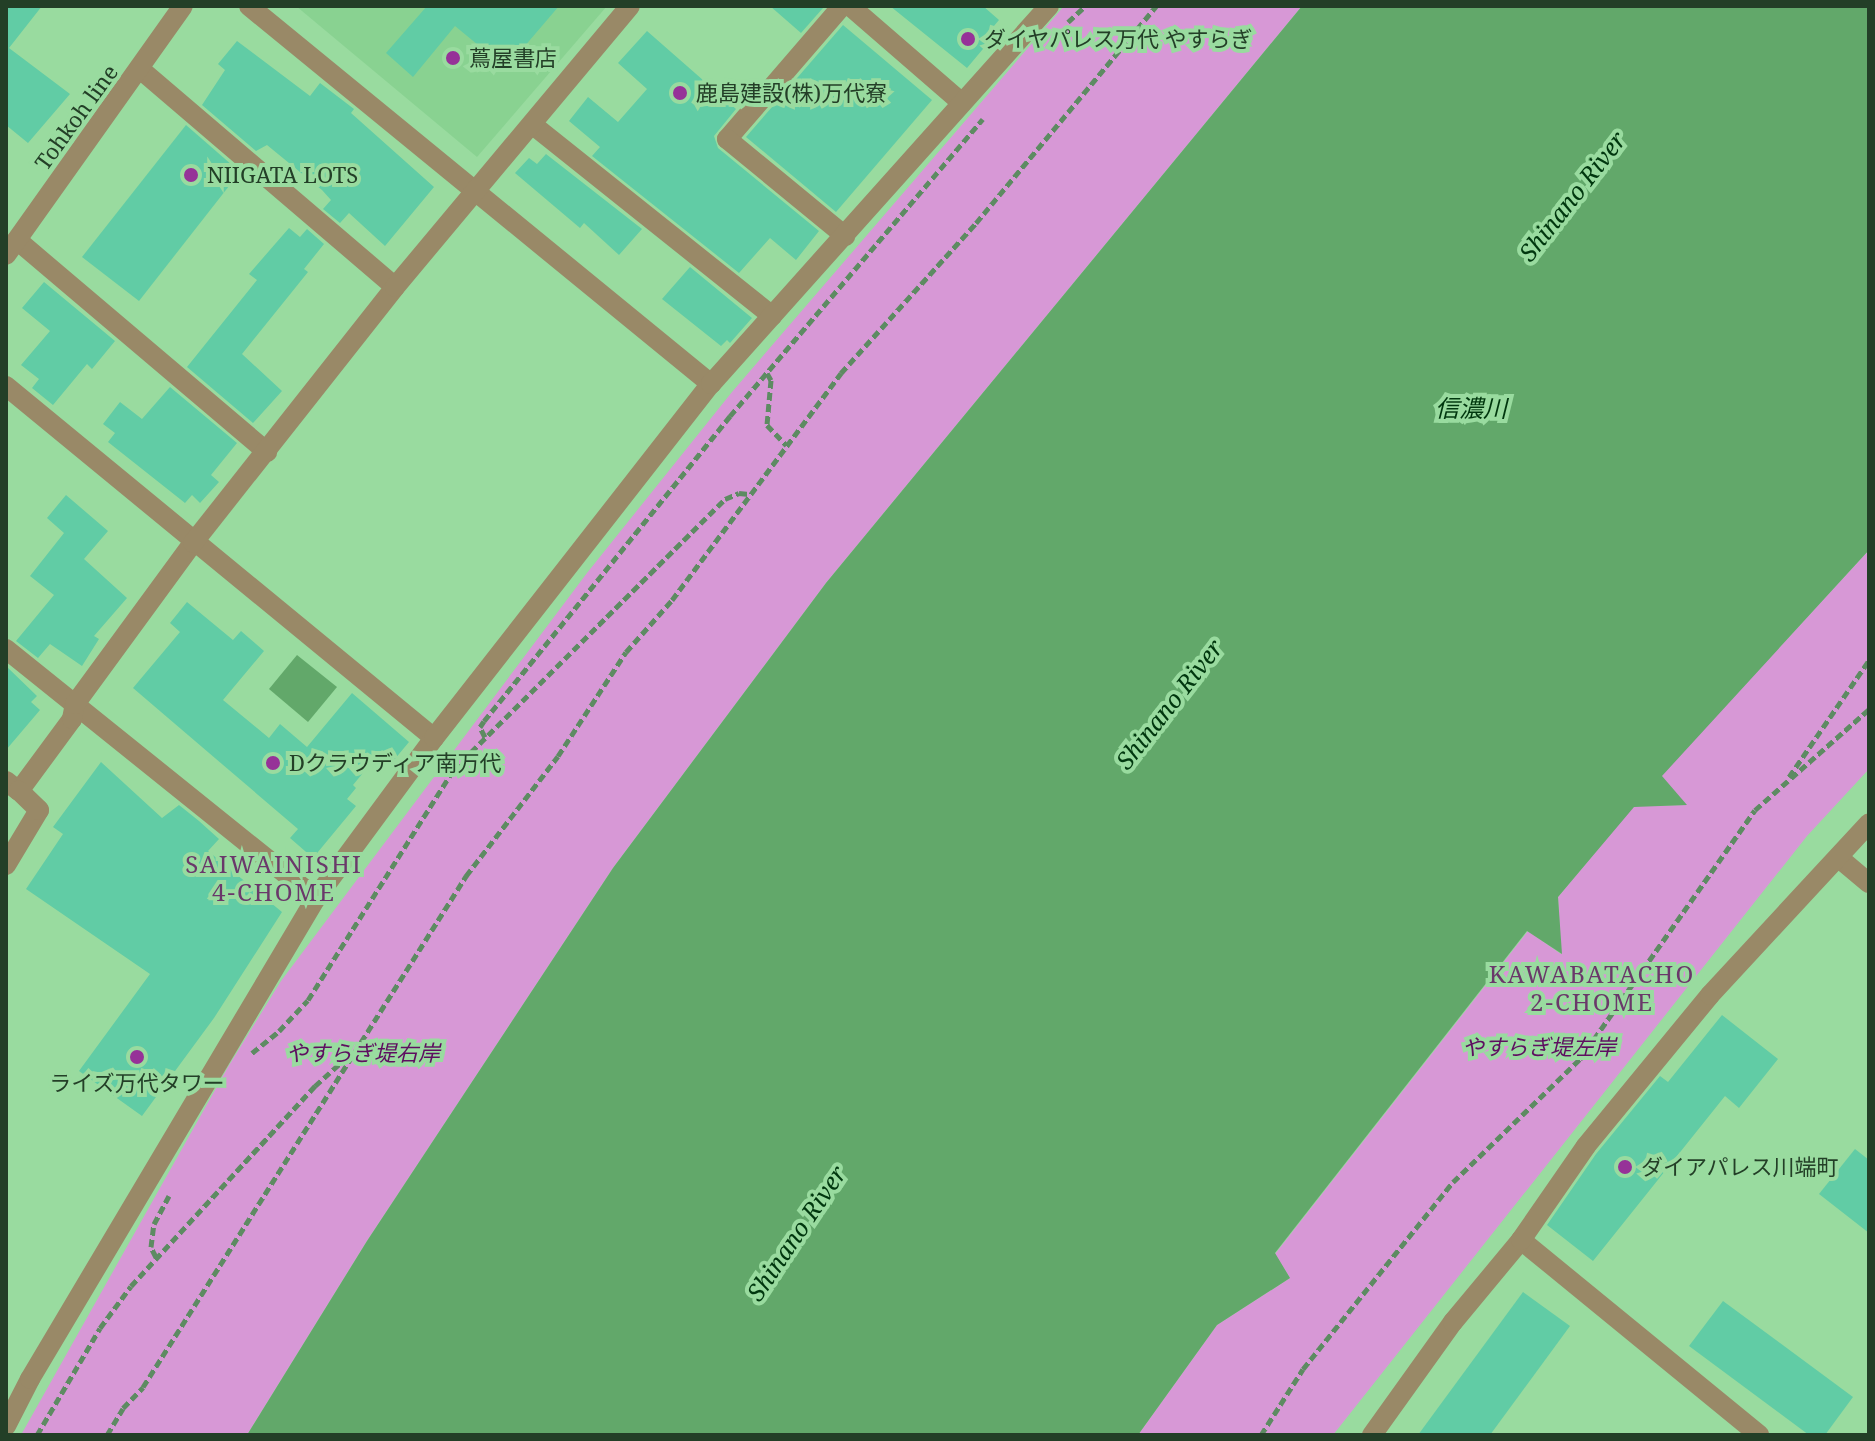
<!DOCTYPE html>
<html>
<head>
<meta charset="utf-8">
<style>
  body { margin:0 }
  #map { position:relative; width:1875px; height:1441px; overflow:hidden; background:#99db9f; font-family:"Noto Serif","Noto Sans JP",serif }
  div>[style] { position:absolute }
  .built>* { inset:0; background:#89d291 }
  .green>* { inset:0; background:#d798d6 }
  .water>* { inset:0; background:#62a86a }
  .building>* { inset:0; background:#61cca5 }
  .path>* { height:5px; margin-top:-2.5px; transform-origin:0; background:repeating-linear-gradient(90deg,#5d8b62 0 8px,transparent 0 12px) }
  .minor>* { height:20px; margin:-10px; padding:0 10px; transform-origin:10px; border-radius:10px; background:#998967 }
  .dots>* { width:22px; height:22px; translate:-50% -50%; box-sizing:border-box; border:4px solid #99db9f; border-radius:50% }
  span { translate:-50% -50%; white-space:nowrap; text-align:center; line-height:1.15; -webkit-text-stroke:8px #99db9f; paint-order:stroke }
  .poi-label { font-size:22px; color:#233f27 }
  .left { translate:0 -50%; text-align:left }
  .street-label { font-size:22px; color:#233f27 }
  .park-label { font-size:22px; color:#5e0e60; font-style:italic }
  .water-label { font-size:24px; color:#00370e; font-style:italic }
  .neighbourhood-label { font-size:24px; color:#6a386a; letter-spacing:2px }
  .frame { position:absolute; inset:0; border:8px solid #233f27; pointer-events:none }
</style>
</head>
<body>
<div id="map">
  <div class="built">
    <i style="clip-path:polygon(296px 6px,607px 6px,477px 157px)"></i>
  </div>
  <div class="green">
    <i style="clip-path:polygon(1064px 6px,1302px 6px,826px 583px,613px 868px,367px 1241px,247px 1435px,21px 1435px,228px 1067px,281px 981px,587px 573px,732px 392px)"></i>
    <i style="clip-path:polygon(1869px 550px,1869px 769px,1807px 836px,1333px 1435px,1138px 1435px,1217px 1325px,1290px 1278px,1275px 1254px,1528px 931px,1561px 954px,1558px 897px,1634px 806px,1686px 805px,1661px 776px)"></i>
  </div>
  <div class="water">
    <i style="clip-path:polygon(1302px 6px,1869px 6px,1869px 550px,1662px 776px,1687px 805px,1634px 807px,1558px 897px,1562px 954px,1527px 931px,1275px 1253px,1290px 1278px,1217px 1325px,1138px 1435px,247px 1435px,367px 1241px,613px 868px,826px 583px)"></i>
    <i style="clip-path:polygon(297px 655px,337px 687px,308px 722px,269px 689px)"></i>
  </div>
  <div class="building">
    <i style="clip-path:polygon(6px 6px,42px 6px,9px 48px,70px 94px,28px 143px,6px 125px)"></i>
    <i style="clip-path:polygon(427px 6px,559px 6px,506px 68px,455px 26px,413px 77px,386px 53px)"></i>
    <i style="clip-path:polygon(770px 6px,821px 6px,823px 8px,801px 33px)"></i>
    <i style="clip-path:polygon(890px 6px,983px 6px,999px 20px,988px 33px,993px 37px,967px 68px)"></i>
    <i style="clip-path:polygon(843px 25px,932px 100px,836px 212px,746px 137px)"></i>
    <i style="clip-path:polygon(647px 31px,736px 109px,714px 136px,718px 148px,819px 231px,796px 260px,770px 238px,739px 273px,592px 156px,600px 147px,569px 121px,588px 97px,618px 122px,647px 89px,618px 63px)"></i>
    <i style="clip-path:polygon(237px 41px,310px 96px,320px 83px,354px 109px,351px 113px,434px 187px,385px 246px,349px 213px,340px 223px,323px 209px,331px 200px,322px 190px,267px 145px,256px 151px,202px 105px,225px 70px,218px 64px)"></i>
    <i style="clip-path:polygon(186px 125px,240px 172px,139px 301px,82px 257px)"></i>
    <i style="clip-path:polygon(546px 154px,642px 229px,619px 255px,584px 223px,580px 228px,515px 173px,529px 158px,537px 164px)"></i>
    <i style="clip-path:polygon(289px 228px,300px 237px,307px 229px,324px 244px,304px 269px,308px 272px,242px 354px,282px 391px,253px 423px,187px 367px,257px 280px,249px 274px)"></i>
    <i style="clip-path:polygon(690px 267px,752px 318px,730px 343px,727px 340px,721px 346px,662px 299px)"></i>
    <i style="clip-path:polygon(44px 282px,115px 341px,92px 369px,87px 364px,53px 405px,32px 388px,39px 379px,21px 365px,50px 331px,22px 308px)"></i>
    <i style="clip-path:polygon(170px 387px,237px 443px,211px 475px,219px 482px,200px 503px,192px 495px,185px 503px,108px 442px,115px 433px,103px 424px,120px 402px,142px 419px)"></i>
    <i style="clip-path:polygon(66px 495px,108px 531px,84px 559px,127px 598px,94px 636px,99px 639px,82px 666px,50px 644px,38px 658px,16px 641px,54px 595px,30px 576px,64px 533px,47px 518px)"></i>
    <i style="clip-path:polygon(187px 602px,233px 640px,241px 631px,264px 651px,223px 700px,269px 738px,280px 724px,307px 747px,352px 693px,409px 742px,394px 760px,382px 750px,353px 785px,356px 788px,347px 799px,356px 806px,313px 858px,290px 838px,298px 829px,133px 688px,180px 632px,170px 623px)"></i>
    <i style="clip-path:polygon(6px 666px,37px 696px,31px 702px,40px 710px,6px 750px)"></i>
    <i style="clip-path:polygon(101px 762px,162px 818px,179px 805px,199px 821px,219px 839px,208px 851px,282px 912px,214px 1018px,142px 1116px,79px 1071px,150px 974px,26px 889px,63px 834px,53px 827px)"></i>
    <i style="clip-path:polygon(1722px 1015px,1778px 1059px,1739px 1108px,1725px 1096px,1593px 1261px,1547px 1225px,1596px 1154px,1660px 1076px,1668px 1082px)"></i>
    <i style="clip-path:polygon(1855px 1149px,1869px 1160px,1869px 1233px,1819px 1194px)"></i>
    <i style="clip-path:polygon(1523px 1292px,1570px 1326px,1490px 1435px,1418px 1435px)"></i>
    <i style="clip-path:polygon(1723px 1301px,1853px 1397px,1825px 1435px,1809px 1435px,1689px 1346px)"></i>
  </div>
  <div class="path">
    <i style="left:1068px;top:22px;width:23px;rotate:-43deg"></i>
    <i style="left:767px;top:373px;width:8px;rotate:60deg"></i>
    <i style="left:771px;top:380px;width:45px;rotate:95.1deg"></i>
    <i style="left:767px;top:425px;width:28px;rotate:46deg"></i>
    <i style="left:485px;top:737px;width:11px;rotate:-117deg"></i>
    <i style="left:480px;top:727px;width:7px;rotate:-56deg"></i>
    <i style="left:484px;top:721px;width:392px;rotate:-51.1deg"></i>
    <i style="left:730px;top:416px;width:390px;rotate:-49.6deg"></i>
    <i style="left:442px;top:759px;width:16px;rotate:40deg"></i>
    <i style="left:454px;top:769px;width:383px;rotate:-44.9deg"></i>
    <i style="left:725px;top:499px;width:15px;rotate:-23deg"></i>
    <i style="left:739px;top:493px;width:10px;rotate:6deg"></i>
    <i style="left:1789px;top:777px;width:142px;rotate:-55.6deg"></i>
    <i style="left:252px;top:1053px;width:35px;rotate:-39deg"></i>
    <i style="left:279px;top:1031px;width:42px;rotate:-46.9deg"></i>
    <i style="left:308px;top:1000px;width:273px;rotate:-57.7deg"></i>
    <i style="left:156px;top:1257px;width:11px;rotate:-117deg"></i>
    <i style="left:151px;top:1247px;width:23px;rotate:-83deg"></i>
    <i style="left:154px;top:1224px;width:32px;rotate:-62deg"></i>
    <i style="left:37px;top:1435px;width:124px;rotate:-59.5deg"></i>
    <i style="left:100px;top:1328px;width:52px;rotate:-53.6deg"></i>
    <i style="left:131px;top:1286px;width:272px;rotate:-47.4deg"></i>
    <i style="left:315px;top:1086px;width:43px;rotate:-42.2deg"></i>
    <i style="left:107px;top:1435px;width:31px;rotate:-59deg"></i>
    <i style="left:123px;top:1408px;width:29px;rotate:-46deg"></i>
    <i style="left:143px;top:1387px;width:605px;rotate:-57.7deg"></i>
    <i style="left:466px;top:876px;width:151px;rotate:-52.5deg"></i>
    <i style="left:558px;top:756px;width:124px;rotate:-56.8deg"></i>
    <i style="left:626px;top:652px;width:69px;rotate:-48.5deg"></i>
    <i style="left:672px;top:600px;width:283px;rotate:-53.3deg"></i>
    <i style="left:841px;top:373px;width:202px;rotate:-48deg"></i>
    <i style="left:976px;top:223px;width:282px;rotate:-50.3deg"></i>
    <i style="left:1261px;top:1435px;width:78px;rotate:-57.5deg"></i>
    <i style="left:1303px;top:1369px;width:240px;rotate:-51.3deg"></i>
    <i style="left:1453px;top:1182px;width:177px;rotate:-44.1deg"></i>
    <i style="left:1580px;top:1059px;width:304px;rotate:-54.9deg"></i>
    <i style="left:1755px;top:810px;width:152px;rotate:-41.5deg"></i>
  </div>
  <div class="minor">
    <i style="left:249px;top:6px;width:597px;rotate:39.29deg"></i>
    <i style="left:842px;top:6px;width:176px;rotate:130.8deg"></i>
    <i style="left:727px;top:139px;width:153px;rotate:39.4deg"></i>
    <i style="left:850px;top:6px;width:148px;rotate:40.9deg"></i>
    <i style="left:140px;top:69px;width:335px;rotate:40.5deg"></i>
    <i style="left:533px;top:125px;width:306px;rotate:38.6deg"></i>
    <i style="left:17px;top:240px;width:328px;rotate:40.3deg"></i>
    <i style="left:6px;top:255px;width:305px;rotate:-54.6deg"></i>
    <i style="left:6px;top:386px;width:554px;rotate:39.43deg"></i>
    <i style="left:6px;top:649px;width:398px;rotate:38.8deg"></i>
    <i style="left:6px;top:781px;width:16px;rotate:38deg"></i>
    <i style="left:19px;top:791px;width:89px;rotate:-53.6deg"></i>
    <i style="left:72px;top:719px;width:15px;rotate:-79deg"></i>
    <i style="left:75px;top:704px;width:200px;rotate:-53.8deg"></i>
    <i style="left:193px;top:543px;width:326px;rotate:-51.7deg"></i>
    <i style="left:395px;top:287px;width:366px;rotate:-50.1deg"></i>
    <i style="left:1839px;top:858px;width:39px;rotate:40deg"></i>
    <i style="left:6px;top:865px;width:64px;rotate:-59deg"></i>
    <i style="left:39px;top:810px;width:28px;rotate:-136deg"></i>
    <i style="left:1521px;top:1240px;width:308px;rotate:39.3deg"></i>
    <i style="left:6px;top:1426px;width:53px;rotate:-62.9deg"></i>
    <i style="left:30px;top:1379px;width:560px;rotate:-59.26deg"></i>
    <i style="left:316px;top:898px;width:199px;rotate:-53.6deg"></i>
    <i style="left:434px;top:738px;width:449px;rotate:-52deg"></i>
    <i style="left:711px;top:384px;width:507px;rotate:-48.2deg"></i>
    <i style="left:1372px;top:1435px;width:139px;rotate:-54.4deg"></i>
    <i style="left:1453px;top:1322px;width:107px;rotate:-50.3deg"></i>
    <i style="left:1521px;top:1240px;width:114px;rotate:-55.3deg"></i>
    <i style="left:1586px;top:1146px;width:195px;rotate:-50.6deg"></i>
    <i style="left:1710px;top:995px;width:234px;rotate:-47.2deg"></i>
  </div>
  <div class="dots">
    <i style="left:968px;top:39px;background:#963298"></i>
    <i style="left:453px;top:58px;background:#963298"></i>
    <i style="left:680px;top:93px;background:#963298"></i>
    <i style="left:191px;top:175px;background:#963298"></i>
    <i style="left:273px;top:763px;background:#963298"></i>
    <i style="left:137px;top:1057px;background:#963298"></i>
    <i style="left:1625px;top:1167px;background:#963298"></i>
  </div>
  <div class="poi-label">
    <span class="left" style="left:984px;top:39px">ダイヤパレス万代 やすらぎ</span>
    <span class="left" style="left:469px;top:58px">蔦屋書店</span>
    <span class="left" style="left:696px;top:93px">鹿島建設(株)万代寮</span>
    <span class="left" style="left:207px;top:175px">NIIGATA LOTS</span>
    <span class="left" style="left:289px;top:763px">Dクラウディア南万代</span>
    <span style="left:137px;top:1083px">ライズ万代タワー</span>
    <span class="left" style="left:1641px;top:1167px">ダイアパレス川端町</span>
  </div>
  <div class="street-label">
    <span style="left:76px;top:117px;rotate:-54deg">Tohkoh line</span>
  </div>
  <div class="park-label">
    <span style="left:1539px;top:1047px">やすらぎ堤左岸</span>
    <span style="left:363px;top:1053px">やすらぎ堤右岸</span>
  </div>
  <div class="water-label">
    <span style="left:1572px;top:196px;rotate:-52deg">Shinano River</span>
    <span style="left:1471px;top:408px">信濃川</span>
    <span style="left:1169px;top:704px;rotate:-52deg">Shinano River</span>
    <span style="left:796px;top:1233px;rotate:-56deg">Shinano River</span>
  </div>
  <div class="neighbourhood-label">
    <span style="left:274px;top:878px">SAIWAINISHI<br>4-CHOME</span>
    <span style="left:1592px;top:988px">KAWABATACHO<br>2-CHOME</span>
  </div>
  <div class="frame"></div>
</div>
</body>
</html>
